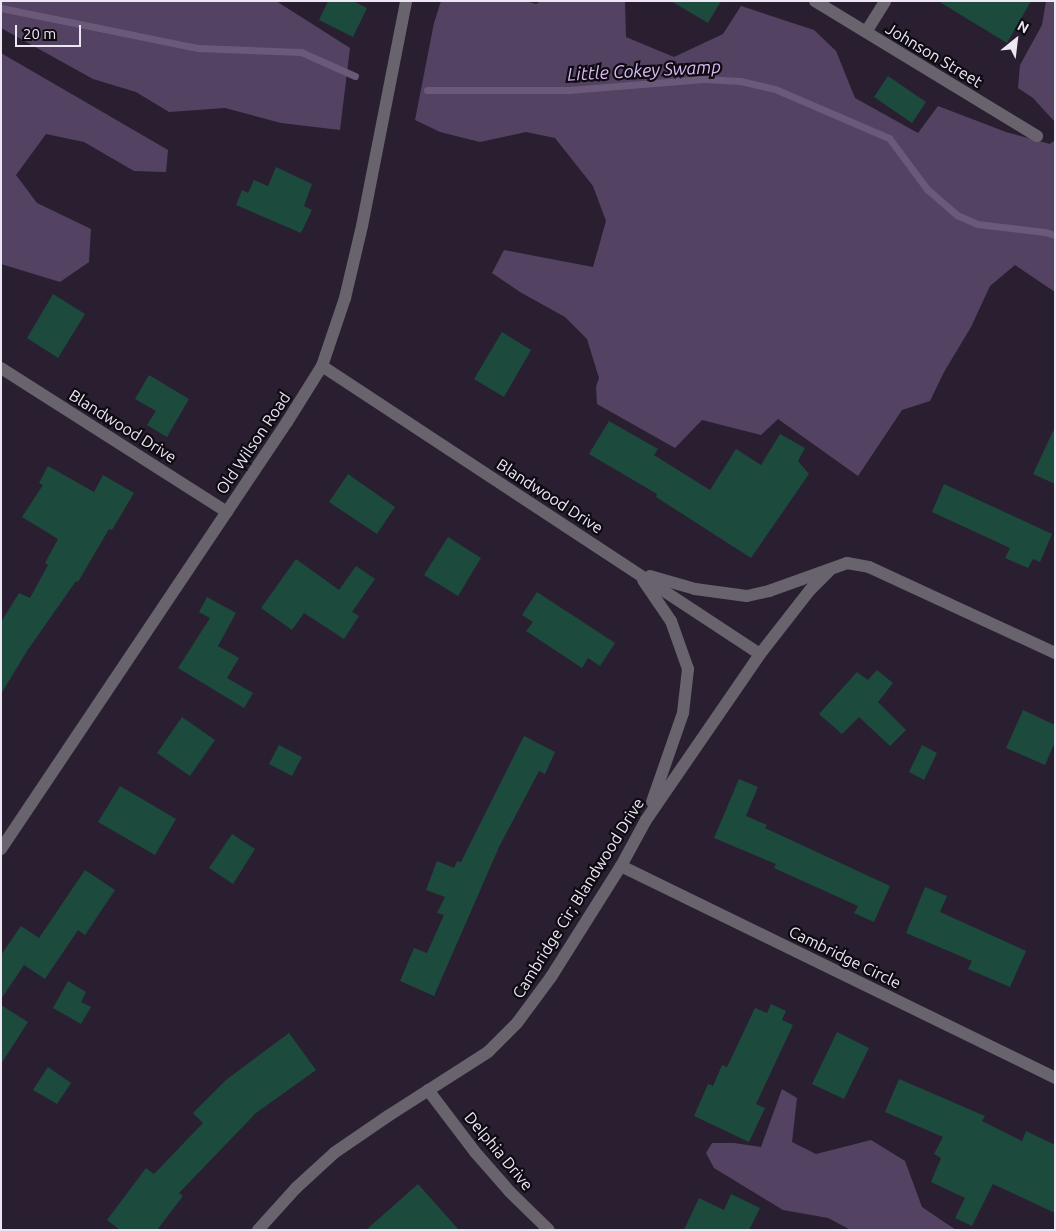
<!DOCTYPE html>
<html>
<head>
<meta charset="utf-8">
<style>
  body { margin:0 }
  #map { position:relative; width:1056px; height:1231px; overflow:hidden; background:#291f31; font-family:Ubuntu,sans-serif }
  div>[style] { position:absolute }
  .forest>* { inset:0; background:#544262 }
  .stream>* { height:7px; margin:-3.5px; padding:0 3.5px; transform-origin:3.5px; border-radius:3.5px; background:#6b597a }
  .building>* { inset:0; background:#1c4a3d }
  .minor>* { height:12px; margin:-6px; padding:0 6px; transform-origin:6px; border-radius:6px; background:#68636c }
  span { translate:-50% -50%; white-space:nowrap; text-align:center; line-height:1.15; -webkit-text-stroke:4.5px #0f0b13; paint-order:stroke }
  .street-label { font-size:16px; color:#ede7f3 }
  .water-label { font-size:18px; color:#d8b9f2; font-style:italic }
  .frame { position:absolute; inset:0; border:2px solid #ede7f3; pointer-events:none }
  .north { position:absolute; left:991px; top:15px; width:50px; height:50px; -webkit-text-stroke:4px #0f0b13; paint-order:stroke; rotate:29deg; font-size:14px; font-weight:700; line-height:20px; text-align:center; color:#ede7f3 }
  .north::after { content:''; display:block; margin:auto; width:18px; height:22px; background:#ede7f3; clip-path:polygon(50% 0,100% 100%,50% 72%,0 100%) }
  .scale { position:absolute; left:15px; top:25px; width:66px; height:22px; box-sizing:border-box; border:2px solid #ede7f3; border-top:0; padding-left:6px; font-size:15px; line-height:18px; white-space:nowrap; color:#ede7f3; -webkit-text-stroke:4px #0f0b13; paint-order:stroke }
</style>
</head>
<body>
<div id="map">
  <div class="forest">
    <i style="clip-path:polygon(1px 1px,276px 1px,350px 48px,340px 130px,281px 123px,225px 108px,169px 112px,136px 92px,93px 79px,1px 28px)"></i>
    <i style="clip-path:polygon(441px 1px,526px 1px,536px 4px,541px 1px,625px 1px,626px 37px,674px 57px,723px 34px,741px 6px,814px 30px,836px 51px,855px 98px,918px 133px,938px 106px,1006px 132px,1050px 144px,1055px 140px,1055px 292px,1015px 265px,990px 286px,971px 327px,944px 372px,930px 401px,902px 410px,858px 476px,778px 419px,761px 435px,702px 420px,675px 448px,597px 404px,596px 387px,599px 378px,587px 339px,565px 317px,520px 292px,492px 273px,504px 250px,593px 267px,606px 221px,593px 186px,555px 138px,526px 132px,480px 142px,440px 132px,415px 120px,434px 23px)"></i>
    <i style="clip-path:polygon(1046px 1px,1055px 1px,1055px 122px,1033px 98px,1018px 88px,1020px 65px,1042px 25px)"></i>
    <i style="clip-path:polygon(1px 53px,168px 150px,166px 172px,134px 171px,84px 142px,46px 134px,16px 175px,37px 203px,91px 229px,89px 262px,60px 282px,1px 264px)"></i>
    <i style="clip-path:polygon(782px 1089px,797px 1098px,792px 1142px,816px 1154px,871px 1140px,905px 1161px,922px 1207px,956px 1230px,851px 1230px,828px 1218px,783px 1210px,714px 1168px,706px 1153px,712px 1143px,734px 1143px,761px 1147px)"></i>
  </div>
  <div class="stream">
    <i style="left:1px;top:8px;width:201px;rotate:11.5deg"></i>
    <i style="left:198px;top:48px;width:103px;rotate:2.2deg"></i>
    <i style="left:301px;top:52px;width:59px;rotate:24deg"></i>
    <i style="left:427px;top:90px;width:142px"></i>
    <i style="left:569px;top:90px;width:135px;rotate:-4.7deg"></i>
    <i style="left:704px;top:79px;width:36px;rotate:3deg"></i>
    <i style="left:740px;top:81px;width:36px;rotate:13deg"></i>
    <i style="left:775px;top:89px;width:124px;rotate:23.3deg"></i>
    <i style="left:889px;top:138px;width:64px;rotate:53.3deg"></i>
    <i style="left:927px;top:189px;width:40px;rotate:41deg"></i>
    <i style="left:957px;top:215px;width:22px;rotate:24deg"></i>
    <i style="left:977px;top:224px;width:68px;rotate:6.7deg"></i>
    <i style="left:1045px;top:232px;width:10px;rotate:17deg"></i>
  </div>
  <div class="building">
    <i style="clip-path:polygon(328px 1px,353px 1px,367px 8px,353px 37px,319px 20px)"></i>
    <i style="clip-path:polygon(671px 1px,721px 1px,708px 23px)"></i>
    <i style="clip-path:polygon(938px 1px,1031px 1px,1007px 43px)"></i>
    <i style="clip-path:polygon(888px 76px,926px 102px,912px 123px,874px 97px)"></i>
    <i style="clip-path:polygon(276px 167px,312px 184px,304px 206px,312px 210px,301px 233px,236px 205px,242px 190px,248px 193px,254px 180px,268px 186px)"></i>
    <i style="clip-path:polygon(53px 294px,85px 314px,58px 358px,27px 338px)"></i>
    <i style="clip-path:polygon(502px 332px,531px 350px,504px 397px,474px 379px)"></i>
    <i style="clip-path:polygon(149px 375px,189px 399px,167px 437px,147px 425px,156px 411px,135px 399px)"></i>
    <i style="clip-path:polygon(609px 421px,658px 449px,654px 455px,710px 490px,736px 449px,761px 465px,780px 434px,805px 448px,798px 461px,809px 474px,751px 558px,656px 497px,657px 494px,589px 454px)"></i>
    <i style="clip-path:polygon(1055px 427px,1055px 484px,1033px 474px)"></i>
    <i style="clip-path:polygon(48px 466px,94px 492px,103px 475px,134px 493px,112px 530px,109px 529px,78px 582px,76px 581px,27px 651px,1px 694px,1px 622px,19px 593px,30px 598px,48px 565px,45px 563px,58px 539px,22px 517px,43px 485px,39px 483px)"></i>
    <i style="clip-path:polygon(348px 474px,395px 507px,377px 534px,329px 502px)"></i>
    <i style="clip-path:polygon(944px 484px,1052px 534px,1040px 562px,1033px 559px,1028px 568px,1005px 558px,1010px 548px,932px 512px)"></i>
    <i style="clip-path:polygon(448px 537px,481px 558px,458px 596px,424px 575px)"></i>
    <i style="clip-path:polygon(296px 559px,339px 590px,356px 566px,375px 579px,352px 612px,359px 616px,344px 639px,304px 613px,292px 630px,261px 608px)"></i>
    <i style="clip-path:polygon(537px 592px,615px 643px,600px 666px,588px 658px,582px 668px,526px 631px,533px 622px,522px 615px)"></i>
    <i style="clip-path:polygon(207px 597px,236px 613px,218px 646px,239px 658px,227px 678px,253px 693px,244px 708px,178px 668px,210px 618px,199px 612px)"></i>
    <i style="clip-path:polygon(877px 670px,893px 683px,878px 702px,906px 730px,890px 746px,859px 717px,842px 734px,819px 714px,857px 672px,868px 680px)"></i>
    <i style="clip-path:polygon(1023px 710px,1055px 725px,1055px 742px,1045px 765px,1006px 748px)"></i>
    <i style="clip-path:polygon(182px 717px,215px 740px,190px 776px,157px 753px)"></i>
    <i style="clip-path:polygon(524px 736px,555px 752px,545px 774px,539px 771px,499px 847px,434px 996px,400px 981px,414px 948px,427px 953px,444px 915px,437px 913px,445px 897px,426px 890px,437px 861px,454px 868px,457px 861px,461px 862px)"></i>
    <i style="clip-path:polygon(279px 745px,302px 757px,292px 776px,269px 764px)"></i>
    <i style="clip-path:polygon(922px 745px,937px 753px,924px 780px,909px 772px)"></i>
    <i style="clip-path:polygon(739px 779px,758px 787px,746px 816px,767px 825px,765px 828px,890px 886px,874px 922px,854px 913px,858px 906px,774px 868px,776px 864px,714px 838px)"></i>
    <i style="clip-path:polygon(120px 786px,176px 819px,155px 855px,98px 822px)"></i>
    <i style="clip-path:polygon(232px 834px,255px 849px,233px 884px,209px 868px)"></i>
    <i style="clip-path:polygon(85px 870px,115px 890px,85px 935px,78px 930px,45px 979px,24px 965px,1px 999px,1px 955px,21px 926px,39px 938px)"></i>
    <i style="clip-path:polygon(925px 887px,947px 896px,940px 912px,1026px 951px,1010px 987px,968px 969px,972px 961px,906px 933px)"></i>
    <i style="clip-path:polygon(68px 981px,86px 992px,81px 1002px,91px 1007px,81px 1024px,53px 1008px)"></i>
    <i style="clip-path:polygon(771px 1004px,786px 1011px,782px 1020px,793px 1025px,756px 1104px,765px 1108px,749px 1142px,694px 1116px,708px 1084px,713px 1086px,722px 1065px,727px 1067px,755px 1008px,767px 1013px)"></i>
    <i style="clip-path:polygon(1px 1005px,28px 1022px,1px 1064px)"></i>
    <i style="clip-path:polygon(837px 1032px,869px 1048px,844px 1099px,812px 1084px)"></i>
    <i style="clip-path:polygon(289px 1033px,316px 1070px,256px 1113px,179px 1193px,183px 1196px,157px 1230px,120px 1230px,107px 1220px,146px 1168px,154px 1174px,203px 1123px,193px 1113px,226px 1080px)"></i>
    <i style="clip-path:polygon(48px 1067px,71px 1083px,57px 1104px,33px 1090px)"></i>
    <i style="clip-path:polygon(899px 1079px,985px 1116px,982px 1121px,1022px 1141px,1026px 1131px,1055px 1145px,1055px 1213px,993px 1184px,972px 1226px,955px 1218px,965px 1198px,931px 1182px,941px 1158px,934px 1154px,943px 1137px,885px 1112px)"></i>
    <i style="clip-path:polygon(418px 1184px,459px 1230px,366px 1230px)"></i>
    <i style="clip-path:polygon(731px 1194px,760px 1208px,749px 1230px,684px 1230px,699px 1198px,724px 1210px)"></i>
  </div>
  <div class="minor">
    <i style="left:815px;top:1px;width:260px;rotate:31.3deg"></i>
    <i style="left:866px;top:32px;width:36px;rotate:-58deg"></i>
    <i style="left:322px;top:366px;width:524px;rotate:33.33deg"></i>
    <i style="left:1px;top:368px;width:268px;rotate:32.5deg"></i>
    <i style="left:650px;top:576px;width:47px;rotate:16.1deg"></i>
    <i style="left:695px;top:589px;width:52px;rotate:7.7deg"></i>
    <i style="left:747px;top:596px;width:23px;rotate:-13deg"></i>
    <i style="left:769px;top:591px;width:83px;rotate:-19.7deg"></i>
    <i style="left:847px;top:563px;width:22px;rotate:10deg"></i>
    <i style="left:869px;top:567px;width:205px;rotate:24.8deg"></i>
    <i style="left:643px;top:580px;width:50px;rotate:55.7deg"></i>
    <i style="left:671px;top:621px;width:51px;rotate:70.5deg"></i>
    <i style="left:688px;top:669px;width:44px;rotate:96.5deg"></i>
    <i style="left:683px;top:713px;width:94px;rotate:109.2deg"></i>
    <i style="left:1px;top:849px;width:514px;rotate:-56.19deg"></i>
    <i style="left:287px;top:422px;width:66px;rotate:-58deg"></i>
    <i style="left:322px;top:366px;width:72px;rotate:-71.3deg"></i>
    <i style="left:345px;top:298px;width:74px;rotate:-76.7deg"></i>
    <i style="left:362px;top:226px;width:229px;rotate:-78.9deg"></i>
    <i style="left:621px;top:866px;width:483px;rotate:26deg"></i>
    <i style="left:428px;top:1090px;width:78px;rotate:52.8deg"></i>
    <i style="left:475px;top:1152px;width:53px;rotate:48.8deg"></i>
    <i style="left:510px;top:1192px;width:54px;rotate:44.3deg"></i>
    <i style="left:258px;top:1230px;width:57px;rotate:-47.9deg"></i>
    <i style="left:296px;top:1188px;width:52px;rotate:-42.6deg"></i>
    <i style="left:334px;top:1153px;width:65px;rotate:-34.4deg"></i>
    <i style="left:388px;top:1116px;width:119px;rotate:-32.6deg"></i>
    <i style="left:488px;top:1052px;width:41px;rotate:-45deg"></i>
    <i style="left:517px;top:1023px;width:57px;rotate:-53.5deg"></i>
    <i style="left:551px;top:977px;width:131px;rotate:-57.8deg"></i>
    <i style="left:621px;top:866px;width:52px;rotate:-61.5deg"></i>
    <i style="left:646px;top:820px;width:201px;rotate:-55.5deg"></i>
    <i style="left:760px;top:654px;width:81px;rotate:-52deg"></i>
    <i style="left:810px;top:590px;width:27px;rotate:-45deg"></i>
  </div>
  <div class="street-label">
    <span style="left:934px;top:55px;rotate:31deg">Johnson Street</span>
    <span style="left:123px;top:426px;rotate:32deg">Blandwood Drive</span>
    <span style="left:253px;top:443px;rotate:-56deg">Old Wilson Road</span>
    <span style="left:550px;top:496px;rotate:33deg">Blandwood Drive</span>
    <span style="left:578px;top:898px;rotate:-58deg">Cambridge Cir; Blandwood Drive</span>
    <span style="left:845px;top:957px;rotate:26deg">Cambridge Circle</span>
    <span style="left:499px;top:1151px;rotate:50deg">Delphia Drive</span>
  </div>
  <div class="water-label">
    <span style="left:644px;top:70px;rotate:-3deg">Little Cokey Swamp</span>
  </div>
  <div class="frame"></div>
  <div class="north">N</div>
  <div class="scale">20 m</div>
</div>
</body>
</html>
